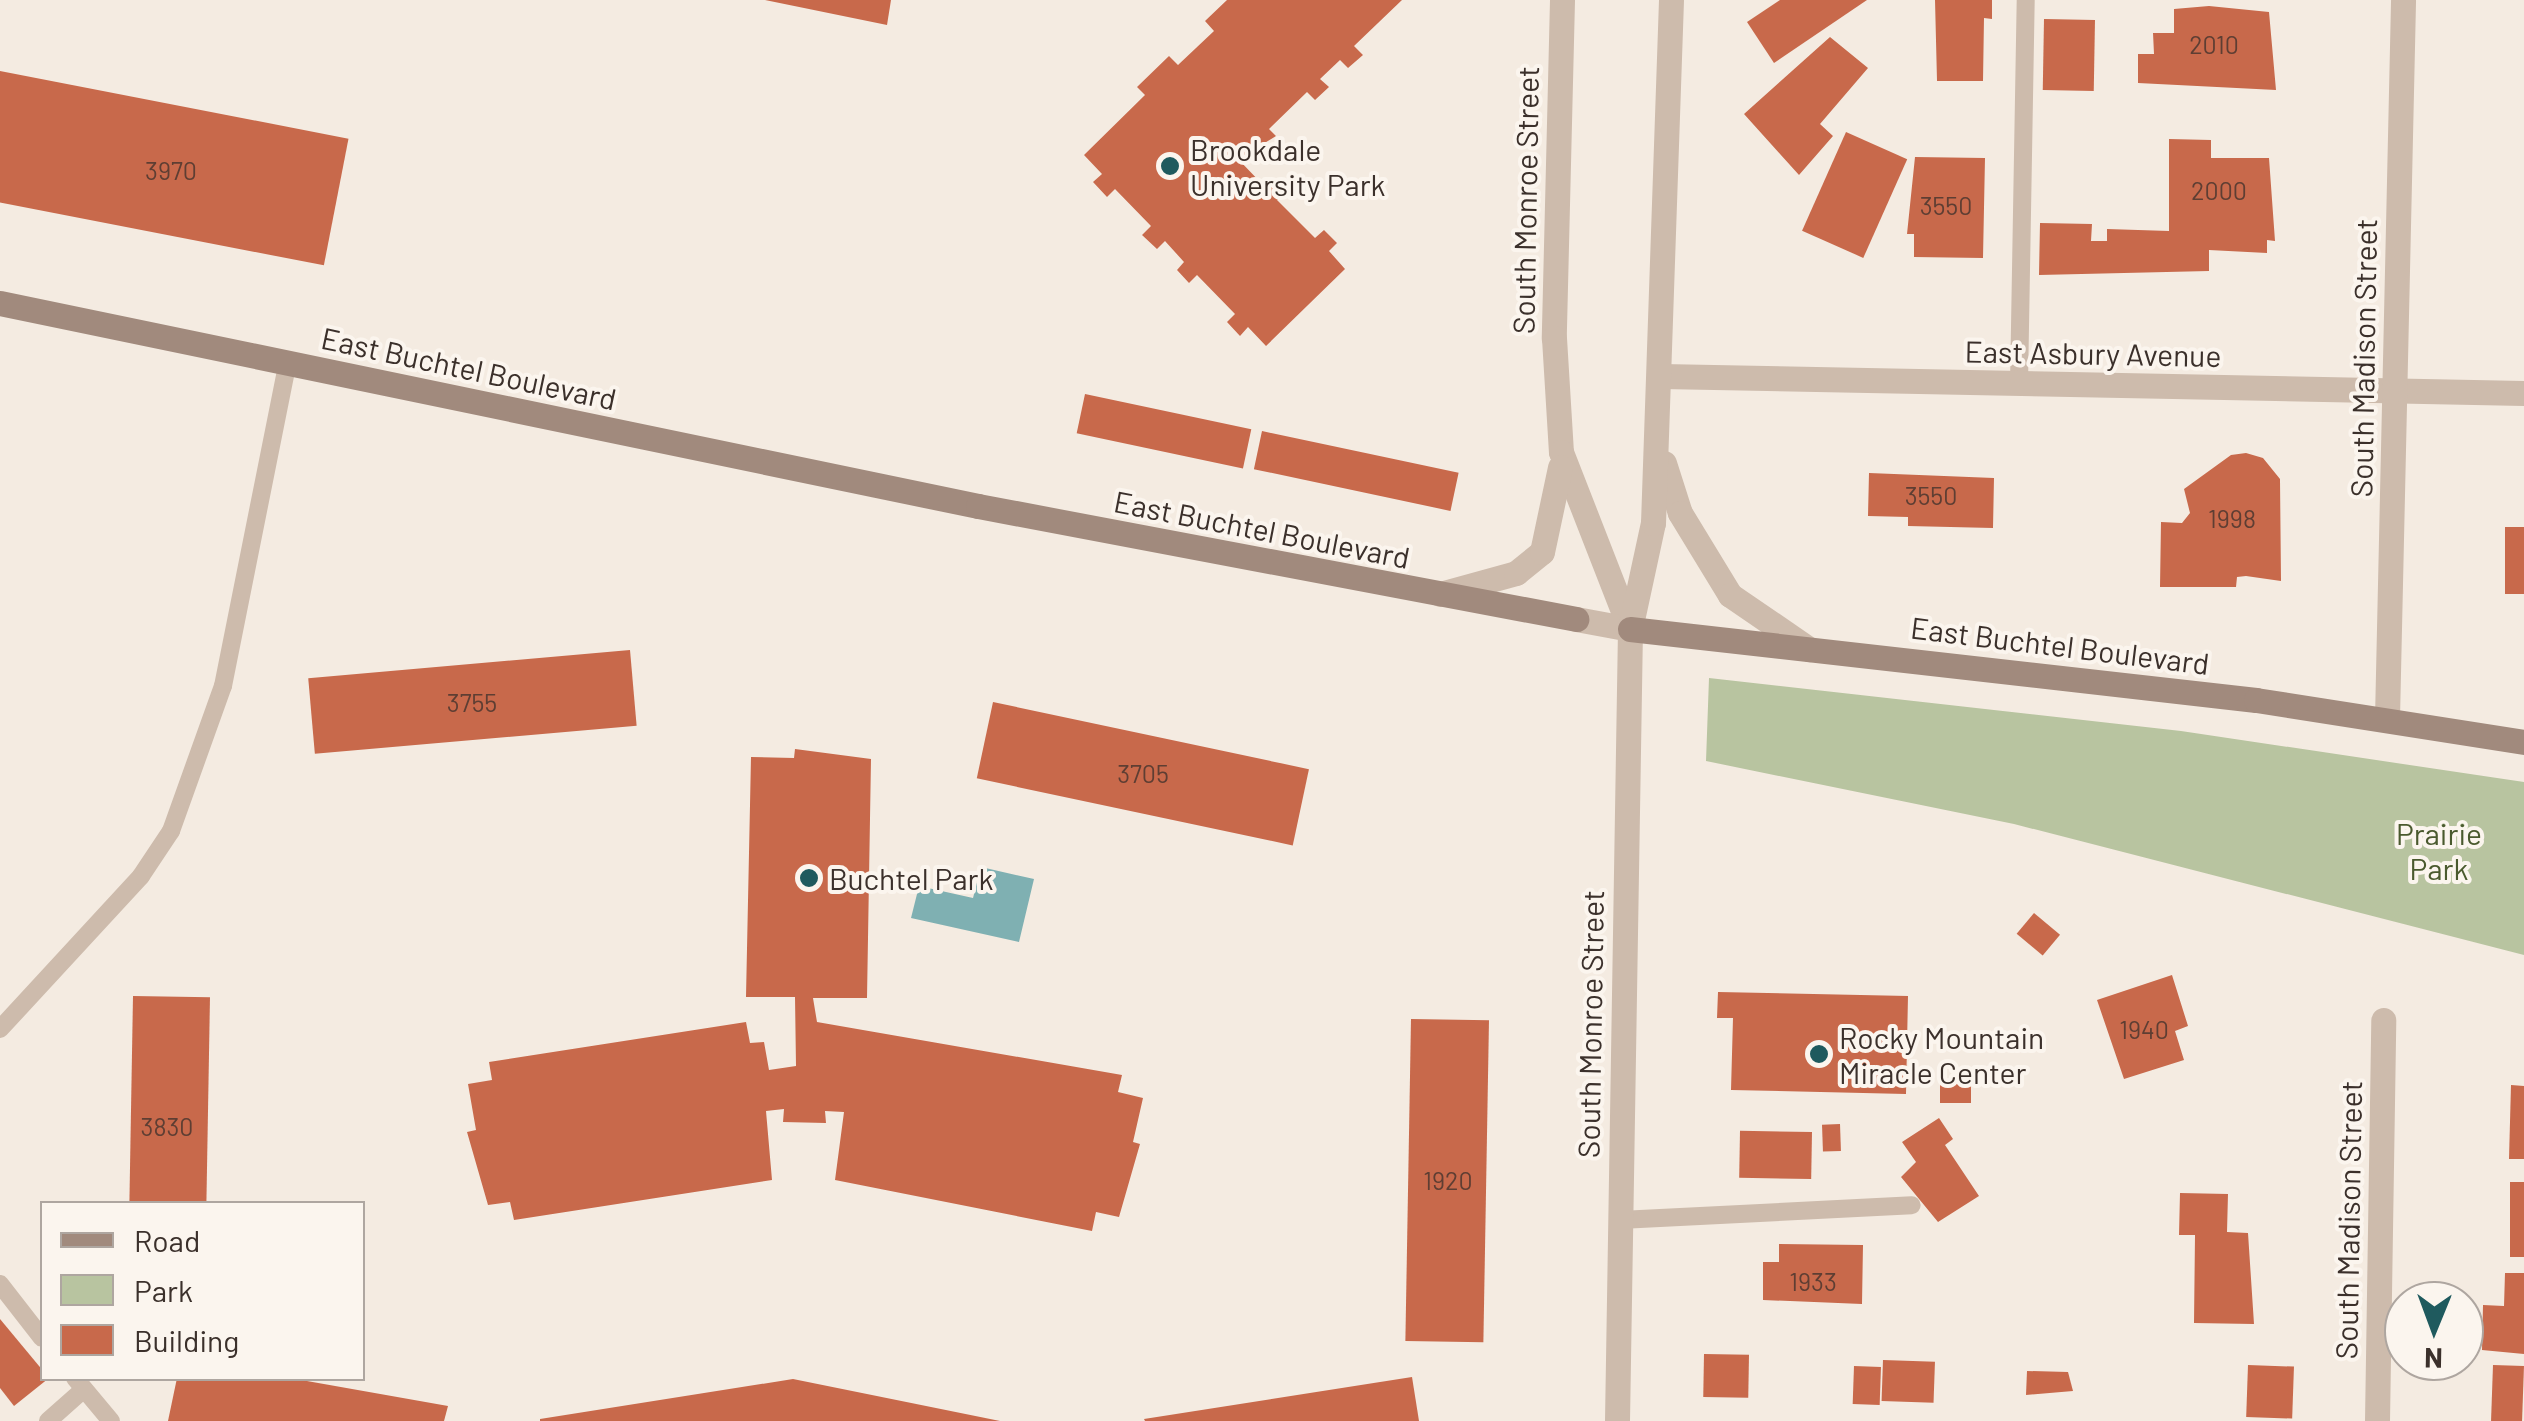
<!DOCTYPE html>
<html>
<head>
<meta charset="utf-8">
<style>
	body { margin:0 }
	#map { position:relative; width:2524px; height:1421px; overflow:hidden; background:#f4ebe1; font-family:Barlow,sans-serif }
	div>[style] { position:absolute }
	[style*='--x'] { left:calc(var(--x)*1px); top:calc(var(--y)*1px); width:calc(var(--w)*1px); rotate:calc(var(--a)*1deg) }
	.green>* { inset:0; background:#b8c4a0 }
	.water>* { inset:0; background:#7fb0b2 }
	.building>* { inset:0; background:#c8694b; transform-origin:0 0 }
	.service>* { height:18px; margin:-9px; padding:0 9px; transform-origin:9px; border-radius:9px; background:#cdbbac }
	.minor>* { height:25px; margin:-12.5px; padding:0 12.5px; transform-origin:12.5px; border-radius:12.5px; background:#cdbbac }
	.tertiary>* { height:25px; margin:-12.5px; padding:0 12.5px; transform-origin:12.5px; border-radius:12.5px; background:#cdbbac }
	.secondary>* { height:25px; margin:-12.5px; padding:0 12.5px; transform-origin:12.5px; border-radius:12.5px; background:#a18a7d }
	.dots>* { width:28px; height:28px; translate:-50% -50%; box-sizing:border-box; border:5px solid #fbf5ee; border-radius:50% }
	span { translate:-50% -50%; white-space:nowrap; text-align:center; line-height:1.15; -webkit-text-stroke:8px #fbf5ee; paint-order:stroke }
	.number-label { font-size:25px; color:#5e3e33 }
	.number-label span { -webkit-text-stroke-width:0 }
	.poi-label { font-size:30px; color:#3b302b }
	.left { translate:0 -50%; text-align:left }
	.street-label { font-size:30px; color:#3b302b }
	.park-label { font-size:30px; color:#4a5a2e }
	.legend { position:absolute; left:40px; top:1201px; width:325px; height:180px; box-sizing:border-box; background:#fbf5ee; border:2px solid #aea6a0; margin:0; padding:12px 18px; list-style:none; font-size:30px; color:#3b302b }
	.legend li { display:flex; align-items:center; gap:20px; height:50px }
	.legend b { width:50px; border:2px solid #aea6a0 }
	.north { position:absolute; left:2384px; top:1281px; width:100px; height:100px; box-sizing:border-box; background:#fbf5ee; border:2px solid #aea6a0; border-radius:50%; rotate:181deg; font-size:28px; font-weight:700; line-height:40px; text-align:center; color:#3b302b }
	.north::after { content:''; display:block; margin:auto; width:35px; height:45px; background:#1f5a5e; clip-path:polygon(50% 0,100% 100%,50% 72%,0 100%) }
</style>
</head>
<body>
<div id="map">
	<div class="green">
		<div style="clip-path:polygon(1709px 678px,2181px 731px,2524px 782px,2524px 955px,2014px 824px,1706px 761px)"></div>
	</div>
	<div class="water">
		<div style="clip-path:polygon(981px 867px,1034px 879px,1019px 942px,911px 918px,919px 886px,973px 898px)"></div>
	</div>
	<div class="building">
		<div style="clip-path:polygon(765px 0,891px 0,887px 25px)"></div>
		<div style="clip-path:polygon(1227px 0,1402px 0,1354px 46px,1363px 55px,1348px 68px,1340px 60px,1320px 79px,1329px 87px,1315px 100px,1307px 92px,1269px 129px,1276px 136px,1238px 159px,1264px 186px,1272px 178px,1286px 192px,1277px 200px,1315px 238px,1324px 230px,1337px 243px,1329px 251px,1345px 269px,1266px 346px,1248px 327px,1240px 336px,1227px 322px,1235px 314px,1197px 275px,1189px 283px,1177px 270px,1184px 262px,1165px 241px,1157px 249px,1142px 235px,1151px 226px,1115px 189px,1107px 197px,1093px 182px,1102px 174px,1084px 155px,1145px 95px,1137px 87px,1169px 56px,1178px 65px,1214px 31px,1205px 21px)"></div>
		<div style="clip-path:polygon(1780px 0,1867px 0,1774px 63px,1747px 22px)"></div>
		<div style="clip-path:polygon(1935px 0,1992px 0,1992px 19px,1984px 18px,1983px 81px,1937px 81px)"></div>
		<div style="clip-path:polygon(2209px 6px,2269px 12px,2276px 90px,2138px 83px,2138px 54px,2154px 54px,2153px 33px,2174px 33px,2174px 9px)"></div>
		<div style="left:2044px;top:19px;width:51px;height:71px;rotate:1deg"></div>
		<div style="clip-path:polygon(1830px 37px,1868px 68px,1820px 124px,1833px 136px,1799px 175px,1744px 114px)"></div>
		<div style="left:0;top:71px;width:355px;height:129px;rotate:11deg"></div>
		<div style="left:1846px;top:132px;width:67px;height:108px;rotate:24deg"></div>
		<div style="clip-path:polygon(2169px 139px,2211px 140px,2211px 158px,2269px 158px,2275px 241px,2267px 240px,2267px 253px,2209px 250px,2209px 271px,2039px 275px,2040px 223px,2092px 224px,2091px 241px,2107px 241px,2107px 229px,2169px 231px)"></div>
		<div style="clip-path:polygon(1915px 157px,1985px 158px,1983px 258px,1914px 257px,1914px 234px,1907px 234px)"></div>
		<div style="left:1085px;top:394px;width:170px;height:40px;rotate:12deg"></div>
		<div style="left:1262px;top:431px;width:201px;height:39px;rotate:12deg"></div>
		<div style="clip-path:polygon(2246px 453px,2263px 458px,2280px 479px,2281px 581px,2246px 576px,2237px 577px,2236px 587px,2160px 587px,2161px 522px,2182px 523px,2190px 513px,2184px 489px,2231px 455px)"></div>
		<div style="clip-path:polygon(1869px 473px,1994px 478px,1993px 528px,1908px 526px,1908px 517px,1868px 516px)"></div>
		<div style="left:2505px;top:527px;width:19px;height:67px"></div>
		<div style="left:630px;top:650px;width:76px;height:323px;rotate:85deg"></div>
		<div style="left:993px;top:702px;width:323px;height:78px;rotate:12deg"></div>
		<div style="clip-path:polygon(795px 749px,871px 759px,867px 998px,813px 998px,817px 1022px,1122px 1075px,1118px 1092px,1143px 1098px,1133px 1142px,1140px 1144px,1119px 1217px,1096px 1212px,1092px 1231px,835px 1180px,844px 1112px,825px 1111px,826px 1123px,783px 1122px,784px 1109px,766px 1111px,772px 1180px,514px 1220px,510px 1202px,488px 1205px,467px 1132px,476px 1130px,468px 1084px,492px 1080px,489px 1062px,746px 1022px,750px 1043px,764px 1042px,769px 1070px,796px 1066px,795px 997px,746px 997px,751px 757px,794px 758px)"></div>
		<div style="left:2034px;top:913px;width:34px;height:27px;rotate:40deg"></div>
		<div style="clip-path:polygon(2172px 975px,2188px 1026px,2175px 1031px,2184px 1060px,2124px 1079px,2097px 1000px)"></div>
		<div style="clip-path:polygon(1718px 992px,1908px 996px,1906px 1094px,1731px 1090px,1733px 1018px,1717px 1018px)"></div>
		<div style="left:133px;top:996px;width:77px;height:208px;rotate:1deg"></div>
		<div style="left:1411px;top:1019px;width:78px;height:322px;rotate:1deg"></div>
		<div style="left:1940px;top:1082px;width:31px;height:21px"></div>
		<div style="clip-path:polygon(2511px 1085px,2524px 1086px,2524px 1159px,2509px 1159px)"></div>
		<div style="clip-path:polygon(1939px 1118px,1953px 1139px,1945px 1145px,1979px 1196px,1938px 1222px,1901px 1177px,1916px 1162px,1902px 1142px)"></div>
		<div style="left:1840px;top:1124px;width:27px;height:18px;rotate:88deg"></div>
		<div style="left:1812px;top:1132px;width:47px;height:72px;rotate:91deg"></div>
		<div style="left:2510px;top:1182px;width:14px;height:75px"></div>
		<div style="clip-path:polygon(2180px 1193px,2228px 1194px,2227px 1232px,2248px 1233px,2254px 1324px,2194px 1323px,2195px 1235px,2179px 1235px)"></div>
		<div style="clip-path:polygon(1779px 1244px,1863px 1245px,1862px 1304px,1763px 1300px,1763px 1262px,1779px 1262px)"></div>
		<div style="clip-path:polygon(2505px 1273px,2524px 1273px,2524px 1354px,2482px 1350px,2483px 1305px,2504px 1306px)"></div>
		<div style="clip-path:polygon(0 1319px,49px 1378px,14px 1406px,0 1388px)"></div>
		<div style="left:1704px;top:1354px;width:45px;height:43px;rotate:1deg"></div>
		<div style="left:1883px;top:1360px;width:52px;height:41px;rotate:2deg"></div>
		<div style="left:2248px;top:1365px;width:46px;height:52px;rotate:2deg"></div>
		<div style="left:2493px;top:1365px;width:31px;height:56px;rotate:2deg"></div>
		<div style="left:1854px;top:1366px;width:27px;height:38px;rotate:2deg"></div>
		<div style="clip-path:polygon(2027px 1371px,2068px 1372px,2073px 1391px,2026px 1395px)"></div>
		<div style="clip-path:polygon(1412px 1377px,1419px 1421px,1145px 1421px,1144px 1419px)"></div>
		<div style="clip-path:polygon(177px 1378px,290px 1378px,448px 1406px,444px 1421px,168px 1421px)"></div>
		<div style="clip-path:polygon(793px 1379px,1000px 1421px,540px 1421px,540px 1419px)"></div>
	</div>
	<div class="service">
		<div style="--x:2019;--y:384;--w:384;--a:-89"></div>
		<div style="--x:0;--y:1029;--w:208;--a:-47.3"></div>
		<div style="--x:141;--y:876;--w:54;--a:-56.3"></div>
		<div style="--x:171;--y:831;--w:154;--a:-70.3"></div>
		<div style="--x:223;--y:686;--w:330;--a:-78.7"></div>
		<div style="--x:1620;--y:1220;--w:292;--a:-2.9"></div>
		<div style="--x:0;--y:1284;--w:68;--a:52.1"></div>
		<div style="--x:75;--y:1378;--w:56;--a:50.1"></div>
		<div style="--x:48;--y:1421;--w:48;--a:-41.6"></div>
	</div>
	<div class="minor">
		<div style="--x:1661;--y:376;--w:863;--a:1.13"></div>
		<div style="--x:2387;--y:718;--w:718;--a:-88.72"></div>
		<div style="--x:1617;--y:1421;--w:792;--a:-89.06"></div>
		<div style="--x:2377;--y:1421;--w:401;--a:-89.1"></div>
	</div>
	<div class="tertiary">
		<div style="--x:1562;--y:0;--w:338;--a:91.4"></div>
		<div style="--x:1554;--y:338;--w:114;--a:86.5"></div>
		<div style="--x:1561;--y:452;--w:190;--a:68.7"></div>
		<div style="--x:1664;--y:463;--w:52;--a:72.3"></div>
		<div style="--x:1680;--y:513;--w:96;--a:58.6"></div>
		<div style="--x:1730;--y:595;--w:96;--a:34.4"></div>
		<div style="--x:1440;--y:594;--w:79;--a:-15.4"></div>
		<div style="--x:1516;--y:573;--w:33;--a:-39"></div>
		<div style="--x:1542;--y:552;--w:87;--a:-78"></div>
		<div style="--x:1576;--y:619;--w:55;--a:10.5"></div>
		<div style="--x:1630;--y:629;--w:108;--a:-77.8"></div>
		<div style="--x:1653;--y:523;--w:523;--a:-88.03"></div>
	</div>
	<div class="secondary">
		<div style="--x:0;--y:303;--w:999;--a:11.73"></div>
		<div style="--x:978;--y:506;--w:609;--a:10.7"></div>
		<div style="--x:1630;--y:629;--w:630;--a:6.47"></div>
		<div style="--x:2256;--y:700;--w:271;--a:8.9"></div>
	</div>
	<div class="dots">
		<div style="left:1170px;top:166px;background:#1f5a5e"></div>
		<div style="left:809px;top:878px;background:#1f5a5e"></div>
		<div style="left:1819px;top:1054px;background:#1f5a5e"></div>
	</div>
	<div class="number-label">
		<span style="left:2214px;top:44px">2010</span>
		<span style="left:171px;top:170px">3970</span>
		<span style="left:2219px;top:190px">2000</span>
		<span style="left:1946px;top:205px">3550</span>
		<span style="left:1931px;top:495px">3550</span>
		<span style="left:2232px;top:518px">1998</span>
		<span style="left:472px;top:702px">3755</span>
		<span style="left:1143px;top:773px">3705</span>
		<span style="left:2144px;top:1029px">1940</span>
		<span style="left:167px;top:1126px">3830</span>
		<span style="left:1448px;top:1180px">1920</span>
		<span style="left:1813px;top:1281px">1933</span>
	</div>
	<div class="poi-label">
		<span class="left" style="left:1190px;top:166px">Brookdale<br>University Park</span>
		<span class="left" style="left:829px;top:878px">Buchtel Park</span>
		<span class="left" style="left:1839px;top:1054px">Rocky Mountain<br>Miracle Center</span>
	</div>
	<div class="street-label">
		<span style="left:1525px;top:200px;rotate:-89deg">South Monroe Street</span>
		<span style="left:2093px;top:353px;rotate:1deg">East Asbury Avenue</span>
		<span style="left:2363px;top:358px;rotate:-89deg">South Madison Street</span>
		<span style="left:469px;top:368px;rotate:12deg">East Buchtel Boulevard</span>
		<span style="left:1262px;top:529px;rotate:11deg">East Buchtel Boulevard</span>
		<span style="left:2060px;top:645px;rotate:7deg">East Buchtel Boulevard</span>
		<span style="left:1590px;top:1024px;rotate:-89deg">South Monroe Street</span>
		<span style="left:2348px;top:1220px;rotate:-89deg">South Madison Street</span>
	</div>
	<div class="park-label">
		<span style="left:2439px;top:850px">Prairie<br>Park</span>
	</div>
	<ul class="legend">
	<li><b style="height:12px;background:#a18a7d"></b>Road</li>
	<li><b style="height:28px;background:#b8c4a0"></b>Park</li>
	<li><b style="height:28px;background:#c8694b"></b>Building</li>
	</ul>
	<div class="north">N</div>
</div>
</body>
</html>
